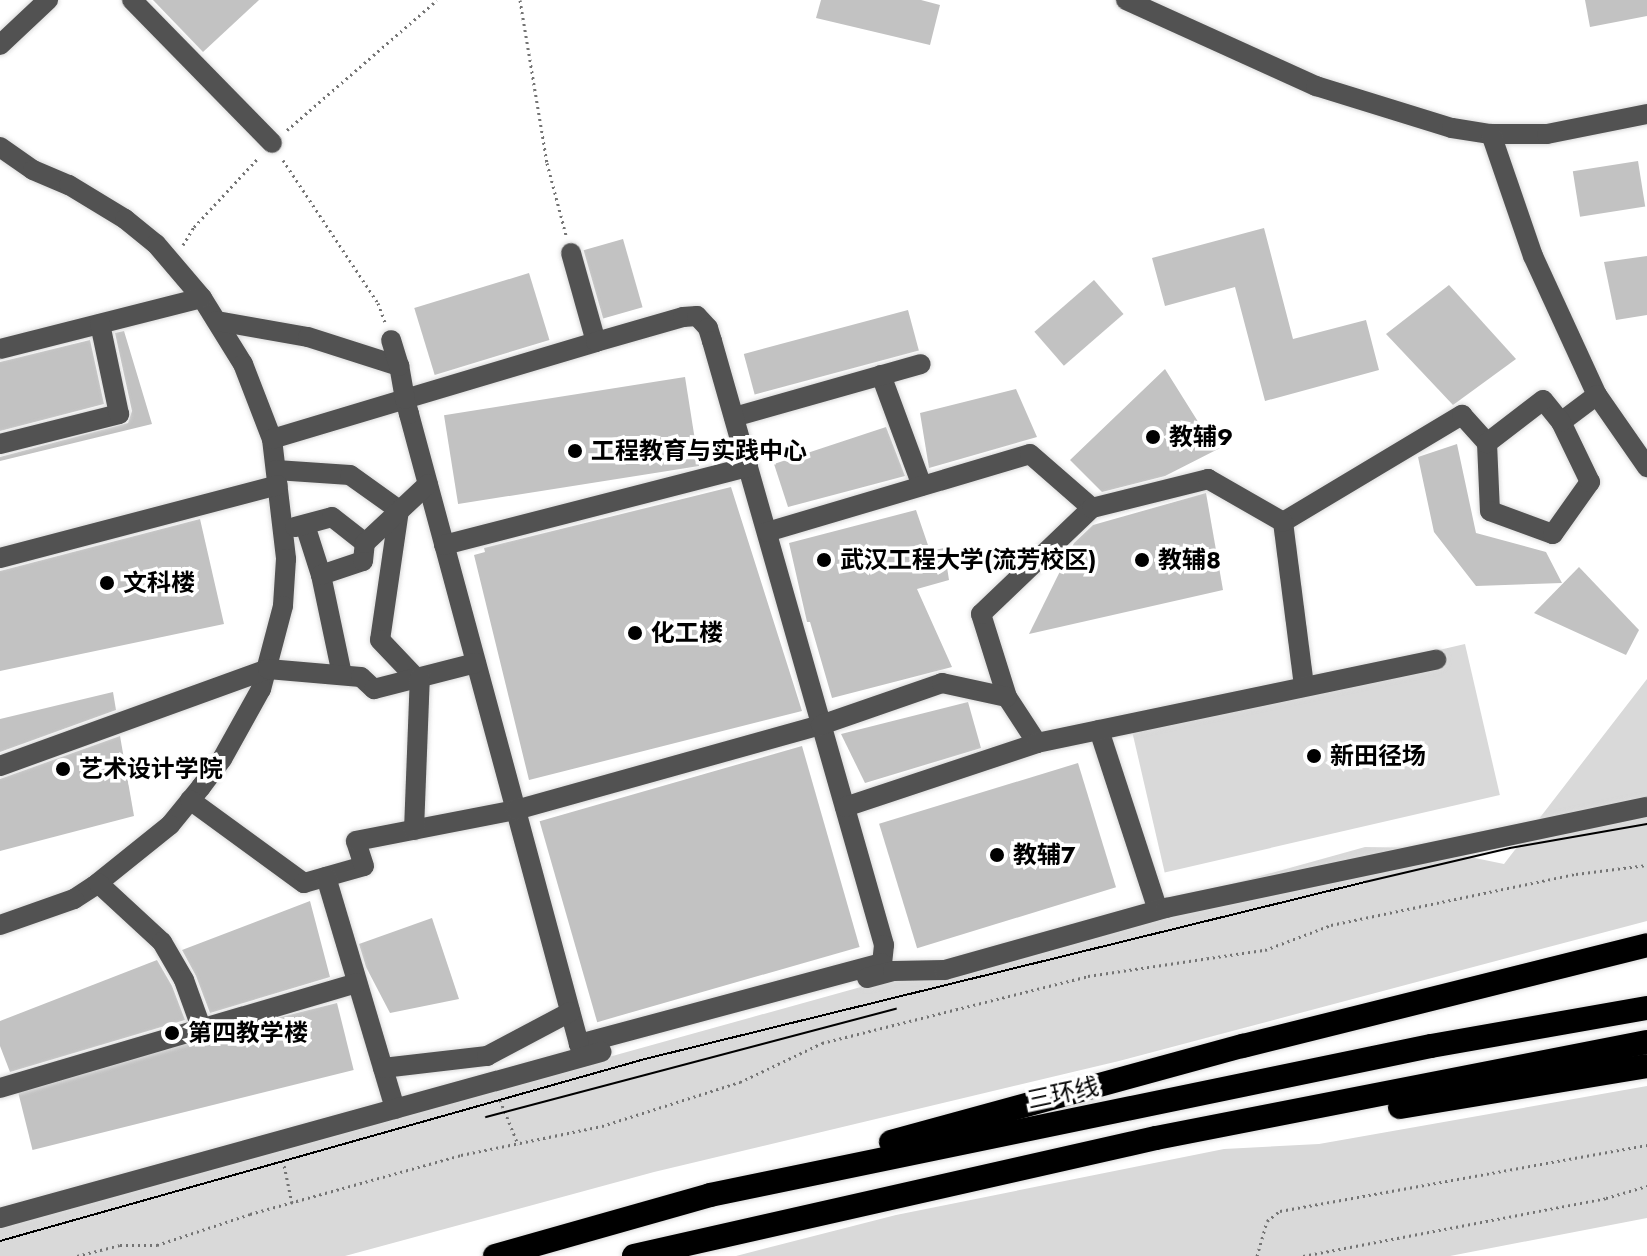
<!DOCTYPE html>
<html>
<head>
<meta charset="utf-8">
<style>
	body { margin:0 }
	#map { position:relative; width:1647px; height:1256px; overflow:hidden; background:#fff; font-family:Jost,"Noto Sans SC",sans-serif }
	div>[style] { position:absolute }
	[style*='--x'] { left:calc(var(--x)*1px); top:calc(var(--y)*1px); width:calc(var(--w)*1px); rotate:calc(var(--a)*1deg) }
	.green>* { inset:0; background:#d9d9d9; transform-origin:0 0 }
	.building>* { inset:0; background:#c2c2c2; transform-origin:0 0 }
	.path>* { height:3px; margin-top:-1.5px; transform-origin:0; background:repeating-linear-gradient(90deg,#747474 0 2px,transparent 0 6px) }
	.roads { filter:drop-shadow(0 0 2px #dbdbdb) drop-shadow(0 0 2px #dbdbdb) }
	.minor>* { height:20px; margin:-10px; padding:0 10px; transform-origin:10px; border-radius:10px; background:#525252 }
	.highway>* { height:24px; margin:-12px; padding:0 12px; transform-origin:12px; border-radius:12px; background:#000 }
	.tram>* { height:2px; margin:-1px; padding:0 1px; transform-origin:1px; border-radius:1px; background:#000 }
	.dots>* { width:22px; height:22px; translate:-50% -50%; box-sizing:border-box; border:4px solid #fff; border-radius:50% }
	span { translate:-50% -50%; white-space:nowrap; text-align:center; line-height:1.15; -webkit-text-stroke:7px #fff; paint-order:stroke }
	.poi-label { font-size:24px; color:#000; font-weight:700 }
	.left { translate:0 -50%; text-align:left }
	.street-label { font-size:24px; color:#000 }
</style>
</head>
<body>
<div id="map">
	<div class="green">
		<div style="left:1465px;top:644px;width:155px;height:344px;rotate:77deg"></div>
		<div style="clip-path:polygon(1647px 679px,1647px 921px,1119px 1061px,654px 1172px,345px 1256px,0 1256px,0 1226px,1365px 847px,1426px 848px,1504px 864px)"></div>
		<div style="clip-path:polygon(1647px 1086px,1647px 1218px,1450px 1256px,736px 1256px,896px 1215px,1224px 1149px,1319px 1144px)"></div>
	</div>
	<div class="building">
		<div style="clip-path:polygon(153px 0,259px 0,203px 52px)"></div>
		<div style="clip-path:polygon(821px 0,921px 0,940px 5px,930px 45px,816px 18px)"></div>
		<div style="clip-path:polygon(1585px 0,1647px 0,1647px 16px,1590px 27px)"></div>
		<div style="left:1638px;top:161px;width:46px;height:66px;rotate:81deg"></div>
		<div style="clip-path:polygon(1264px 228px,1293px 339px,1366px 320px,1379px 370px,1265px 401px,1235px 287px,1165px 306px,1152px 258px)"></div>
		<div style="left:623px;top:239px;width:71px;height:41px;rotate:74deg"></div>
		<div style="clip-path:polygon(1647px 256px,1647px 315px,1616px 320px,1604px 262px)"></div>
		<div style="left:529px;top:273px;width:70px;height:120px;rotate:73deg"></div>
		<div style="left:1094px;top:280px;width:45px;height:79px;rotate:49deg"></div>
		<div style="clip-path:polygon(1449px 285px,1516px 359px,1453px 405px,1386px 334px)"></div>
		<div style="left:908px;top:310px;width:42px;height:170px;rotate:75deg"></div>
		<div style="clip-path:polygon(124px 331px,152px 424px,0 461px,0 457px,128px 423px,132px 411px,115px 333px)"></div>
		<div style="clip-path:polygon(90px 340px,104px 404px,0 431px,0 362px)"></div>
		<div style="clip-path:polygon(1165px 369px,1202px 428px,1222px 447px,1165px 476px,1102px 492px,1070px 460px)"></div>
		<div style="left:685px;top:377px;width:90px;height:244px;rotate:81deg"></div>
		<div style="clip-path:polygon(1016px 389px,1037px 437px,929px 468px,920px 413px)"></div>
		<div style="clip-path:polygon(886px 427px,905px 476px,788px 507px,774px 464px)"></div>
		<div style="clip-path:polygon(1457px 444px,1476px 533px,1546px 552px,1562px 583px,1476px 586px,1434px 532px,1418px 457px)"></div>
		<div style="clip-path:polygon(731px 487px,802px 711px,529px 780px,474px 555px,485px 552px,484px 548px)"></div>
		<div style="clip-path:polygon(1206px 493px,1223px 590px,1029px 634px,1074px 543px,1093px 525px)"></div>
		<div style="clip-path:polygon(916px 510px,930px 551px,944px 548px,949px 580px,917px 589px,952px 667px,832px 698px,810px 622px,807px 622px,789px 543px)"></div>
		<div style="clip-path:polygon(200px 519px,224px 624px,0 671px,0 571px)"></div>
		<div style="clip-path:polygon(1579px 567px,1639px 630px,1626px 655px,1534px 613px)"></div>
		<div style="clip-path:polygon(113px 692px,116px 710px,0 752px,0 719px)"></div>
		<div style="clip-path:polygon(968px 702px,981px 748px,865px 783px,841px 734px)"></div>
		<div style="clip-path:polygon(120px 736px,134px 816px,0 851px,0 779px)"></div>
		<div style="left:802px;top:746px;width:209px;height:273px;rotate:74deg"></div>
		<div style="left:1078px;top:763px;width:130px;height:208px;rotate:73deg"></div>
		<div style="clip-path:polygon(310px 901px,330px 977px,210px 1013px,196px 976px,182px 950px)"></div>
		<div style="clip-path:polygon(432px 918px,459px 999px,390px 1013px,366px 967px,359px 944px)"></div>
		<div style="clip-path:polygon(157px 960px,172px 986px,185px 1020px,10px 1072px,0 1046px,0 1021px)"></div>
		<div style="left:337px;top:1003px;width:69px;height:331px;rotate:76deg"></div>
	</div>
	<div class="path">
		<div style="--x:520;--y:0;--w:165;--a:80.6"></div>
		<div style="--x:547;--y:163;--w:74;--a:75.2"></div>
		<div style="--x:287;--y:130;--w:198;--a:-40.9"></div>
		<div style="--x:283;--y:160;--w:172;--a:56.4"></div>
		<div style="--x:378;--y:303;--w:20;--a:70"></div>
		<div style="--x:183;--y:245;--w:21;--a:-59"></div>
		<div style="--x:194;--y:227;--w:96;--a:-47.1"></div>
		<div style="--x:500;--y:1100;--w:48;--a:67.8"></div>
		<div style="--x:283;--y:1160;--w:44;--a:78.2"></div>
		<div style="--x:77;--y:1256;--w:44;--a:-14.3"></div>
		<div style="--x:120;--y:1245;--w:37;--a:0"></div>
		<div style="--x:157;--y:1245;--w:98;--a:-18.4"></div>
		<div style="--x:250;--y:1214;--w:219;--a:-15.6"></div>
		<div style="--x:461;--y:1155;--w:144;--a:-11.6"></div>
		<div style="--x:602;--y:1126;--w:145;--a:-17.7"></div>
		<div style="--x:740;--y:1082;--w:91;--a:-25.4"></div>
		<div style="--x:822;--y:1043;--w:274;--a:-14.1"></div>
		<div style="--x:1088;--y:976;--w:179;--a:-8.4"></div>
		<div style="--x:1265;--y:950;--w:71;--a:-20.7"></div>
		<div style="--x:1331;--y:925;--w:250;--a:-11.8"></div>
		<div style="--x:1576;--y:874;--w:72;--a:-7.2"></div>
		<div style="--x:1257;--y:1256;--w:36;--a:-74"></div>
		<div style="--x:1267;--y:1221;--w:16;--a:-38"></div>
		<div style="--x:1280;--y:1211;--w:373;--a:-10.2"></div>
		<div style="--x:1303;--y:1256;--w:309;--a:-10.8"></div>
		<div style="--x:1606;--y:1198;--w:43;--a:-16.3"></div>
	</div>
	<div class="roads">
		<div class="minor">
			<div style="--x:132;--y:0;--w:200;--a:45.6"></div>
			<div style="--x:1126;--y:0;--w:209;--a:24.4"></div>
			<div style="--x:1316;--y:86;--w:142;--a:17.2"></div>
			<div style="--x:1452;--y:128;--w:39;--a:9"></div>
			<div style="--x:1491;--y:134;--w:56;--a:0"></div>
			<div style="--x:1547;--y:134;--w:102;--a:-11.3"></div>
			<div style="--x:0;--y:45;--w:66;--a:-43.2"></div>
			<div style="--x:1491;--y:134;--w:129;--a:71"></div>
			<div style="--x:1533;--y:256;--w:153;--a:65.3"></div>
			<div style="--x:1597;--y:395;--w:88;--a:55.2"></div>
			<div style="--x:0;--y:147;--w:40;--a:34.9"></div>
			<div style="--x:33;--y:170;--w:39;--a:23"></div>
			<div style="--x:69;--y:185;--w:66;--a:31.3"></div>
			<div style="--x:125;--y:219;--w:40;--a:39"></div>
			<div style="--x:156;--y:244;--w:71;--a:49.6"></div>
			<div style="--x:202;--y:298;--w:78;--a:58.2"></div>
			<div style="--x:243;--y:364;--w:80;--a:68.9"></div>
			<div style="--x:272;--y:439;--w:121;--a:83.3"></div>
			<div style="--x:286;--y:559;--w:47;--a:93.7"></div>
			<div style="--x:283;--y:606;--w:86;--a:104.8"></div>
			<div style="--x:261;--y:689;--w:80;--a:119.1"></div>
			<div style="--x:222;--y:759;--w:35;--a:127"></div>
			<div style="--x:201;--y:787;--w:49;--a:129.2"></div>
			<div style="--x:170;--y:825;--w:97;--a:141.2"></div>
			<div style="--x:94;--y:886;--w:24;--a:147"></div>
			<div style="--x:74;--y:899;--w:78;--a:160.6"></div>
			<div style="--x:571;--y:253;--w:92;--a:74.3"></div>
			<div style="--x:217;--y:321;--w:92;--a:10"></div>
			<div style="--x:308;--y:337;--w:96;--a:17.7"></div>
			<div style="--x:0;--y:349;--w:208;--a:-14.2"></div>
			<div style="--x:881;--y:375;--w:118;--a:69.7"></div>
			<div style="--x:734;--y:417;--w:194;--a:-15.8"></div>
			<div style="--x:1561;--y:422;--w:45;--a:-36.9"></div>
			<div style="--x:272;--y:439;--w:139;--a:-16.7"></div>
			<div style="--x:405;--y:399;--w:199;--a:-16.6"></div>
			<div style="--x:596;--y:342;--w:91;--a:-16"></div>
			<div style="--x:683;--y:317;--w:14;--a:-4"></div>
			<div style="--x:697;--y:316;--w:16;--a:47"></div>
			<div style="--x:708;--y:328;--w:14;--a:73"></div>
			<div style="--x:712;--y:341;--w:628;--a:74.1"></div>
			<div style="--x:884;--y:945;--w:18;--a:96"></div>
			<div style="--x:882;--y:963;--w:314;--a:165"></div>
			<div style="--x:579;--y:1044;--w:653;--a:-105.1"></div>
			<div style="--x:409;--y:414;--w:16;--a:-105"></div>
			<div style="--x:405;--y:399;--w:34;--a:-100"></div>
			<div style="--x:399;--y:366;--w:27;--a:-107"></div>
			<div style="--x:0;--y:444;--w:123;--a:-14.1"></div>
			<div style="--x:119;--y:414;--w:92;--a:-101.9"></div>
			<div style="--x:276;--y:470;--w:74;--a:3.9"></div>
			<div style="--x:350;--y:475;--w:60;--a:35.5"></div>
			<div style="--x:399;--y:510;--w:131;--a:98.3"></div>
			<div style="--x:380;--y:640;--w:52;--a:46.5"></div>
			<div style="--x:1283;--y:522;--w:209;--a:-30.9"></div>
			<div style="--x:1462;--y:415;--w:38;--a:48"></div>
			<div style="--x:1487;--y:443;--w:68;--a:87.5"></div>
			<div style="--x:1490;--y:511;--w:67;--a:20.1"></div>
			<div style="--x:1553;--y:534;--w:64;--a:-54.6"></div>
			<div style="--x:1590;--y:482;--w:67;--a:-115.8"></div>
			<div style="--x:1561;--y:422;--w:28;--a:-129"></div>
			<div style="--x:1543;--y:400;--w:71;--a:142.5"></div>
			<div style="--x:1283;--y:522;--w:158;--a:82.7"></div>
			<div style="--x:305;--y:525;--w:52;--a:72.3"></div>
			<div style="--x:321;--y:575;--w:102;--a:78.1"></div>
			<div style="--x:295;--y:527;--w:38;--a:-15"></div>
			<div style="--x:332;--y:517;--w:42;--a:38.2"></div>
			<div style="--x:767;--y:532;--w:274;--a:-16.5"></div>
			<div style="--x:1030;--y:454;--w:82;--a:41.1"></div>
			<div style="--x:444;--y:545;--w:314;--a:-14.4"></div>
			<div style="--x:0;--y:558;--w:287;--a:-14.7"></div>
			<div style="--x:321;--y:575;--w:44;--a:-18.4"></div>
			<div style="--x:363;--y:561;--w:18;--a:-84"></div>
			<div style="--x:365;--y:543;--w:86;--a:-43.1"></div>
			<div style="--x:1099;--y:730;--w:189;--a:71.9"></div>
			<div style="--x:1037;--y:743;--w:55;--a:-123.1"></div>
			<div style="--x:1007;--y:697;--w:87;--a:-107.4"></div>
			<div style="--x:981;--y:614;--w:153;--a:-43.7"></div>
			<div style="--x:1092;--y:508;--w:120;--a:-14"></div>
			<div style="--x:1208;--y:479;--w:86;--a:29.8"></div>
			<div style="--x:0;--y:766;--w:285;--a:-19.9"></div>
			<div style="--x:268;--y:669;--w:93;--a:4.9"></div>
			<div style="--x:361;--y:677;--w:18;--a:43"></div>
			<div style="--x:374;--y:689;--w:105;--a:-14.3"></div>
			<div style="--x:190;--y:800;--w:141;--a:36.1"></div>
			<div style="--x:304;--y:883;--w:62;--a:-15.8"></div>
			<div style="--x:364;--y:866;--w:26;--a:-108"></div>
			<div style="--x:356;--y:841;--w:163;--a:-11"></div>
			<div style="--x:516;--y:810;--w:317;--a:-15.6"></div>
			<div style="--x:821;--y:725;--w:128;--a:-19.1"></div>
			<div style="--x:942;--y:683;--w:66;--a:12.2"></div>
			<div style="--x:845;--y:807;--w:202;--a:-18.4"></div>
			<div style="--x:1037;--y:743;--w:408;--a:-11.8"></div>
			<div style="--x:414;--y:830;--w:153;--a:-87.8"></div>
			<div style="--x:326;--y:877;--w:242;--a:73.4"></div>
			<div style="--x:98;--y:883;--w:87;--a:42.7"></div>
			<div style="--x:162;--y:942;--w:44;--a:59.9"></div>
			<div style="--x:184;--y:980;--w:53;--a:70.2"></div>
			<div style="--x:867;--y:978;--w:27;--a:-15"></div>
			<div style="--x:893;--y:971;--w:52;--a:-1.1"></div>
			<div style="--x:945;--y:970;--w:230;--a:-15.7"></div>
			<div style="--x:1166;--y:908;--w:491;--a:-11.9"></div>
			<div style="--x:383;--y:1068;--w:105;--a:-6.6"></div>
			<div style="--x:487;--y:1056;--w:94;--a:-27.9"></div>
			<div style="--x:0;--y:1088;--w:372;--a:-16.4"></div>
			<div style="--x:0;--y:1218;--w:624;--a:-15.44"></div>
		</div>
		<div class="highway">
			<div style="--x:1400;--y:1107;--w:250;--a:-9.4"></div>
			<div style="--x:891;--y:1142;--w:365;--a:-15.3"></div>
			<div style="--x:1243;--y:1046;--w:416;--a:-14"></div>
			<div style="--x:495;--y:1256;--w:223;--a:-15.8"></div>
			<div style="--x:710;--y:1195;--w:736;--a:-11.68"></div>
			<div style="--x:1431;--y:1046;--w:219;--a:-10"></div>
			<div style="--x:634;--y:1256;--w:535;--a:-12.74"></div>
			<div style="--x:1156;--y:1138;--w:500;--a:-11.06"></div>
		</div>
	</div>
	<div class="tram">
		<div style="--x:486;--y:1117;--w:424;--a:-14.8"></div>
		<div style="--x:0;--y:1241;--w:670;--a:-15.76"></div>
		<div style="--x:645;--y:1059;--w:741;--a:-13.81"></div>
		<div style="--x:1365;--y:882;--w:149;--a:-13.2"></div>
		<div style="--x:1510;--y:848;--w:139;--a:-9.9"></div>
	</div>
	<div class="dots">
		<div style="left:1153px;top:437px;background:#000"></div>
		<div style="left:575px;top:451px;background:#000"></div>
		<div style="left:824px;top:560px;background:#000"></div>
		<div style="left:1142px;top:560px;background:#000"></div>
		<div style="left:107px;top:583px;background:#000"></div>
		<div style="left:635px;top:633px;background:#000"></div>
		<div style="left:1314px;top:756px;background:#000"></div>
		<div style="left:63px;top:769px;background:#000"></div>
		<div style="left:997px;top:855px;background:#000"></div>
		<div style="left:172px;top:1033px;background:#000"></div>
	</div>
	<div class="poi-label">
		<span class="left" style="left:1169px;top:437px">教辅9</span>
		<span class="left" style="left:591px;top:451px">工程教育与实践中心</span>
		<span class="left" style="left:840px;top:560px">武汉工程大学(流芳校区)</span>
		<span class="left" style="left:1158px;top:560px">教辅8</span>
		<span class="left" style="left:123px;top:583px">文科楼</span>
		<span class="left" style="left:651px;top:633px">化工楼</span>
		<span class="left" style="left:1330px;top:756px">新田径场</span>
		<span class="left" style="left:79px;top:769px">艺术设计学院</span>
		<span class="left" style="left:1013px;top:855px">教辅7</span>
		<span class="left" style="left:188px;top:1033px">第四教学楼</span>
	</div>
	<div class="street-label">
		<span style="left:1063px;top:1093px;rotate:-12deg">三环线</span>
	</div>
</div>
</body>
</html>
